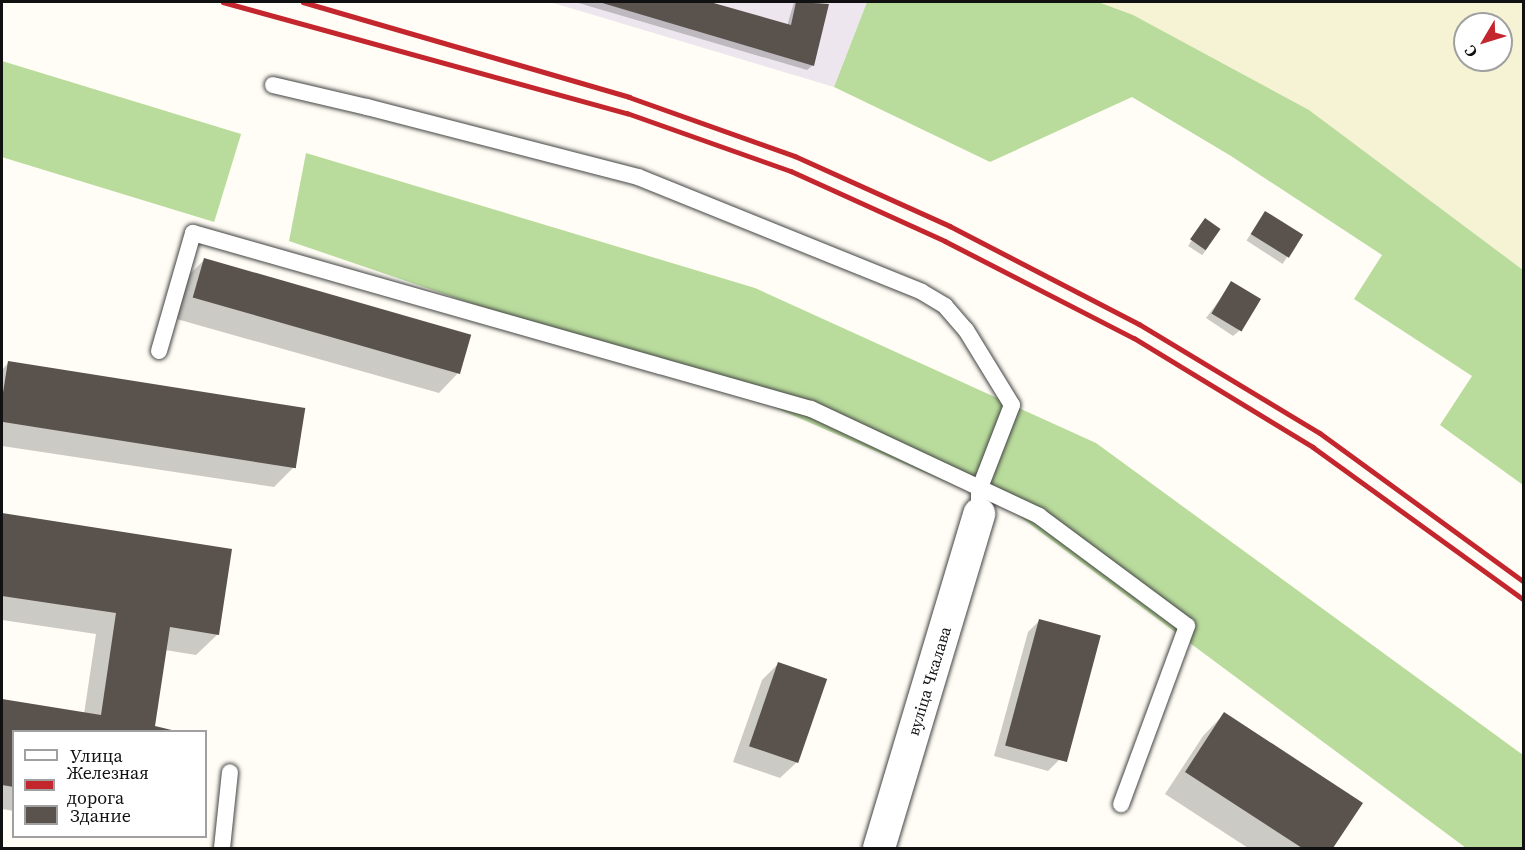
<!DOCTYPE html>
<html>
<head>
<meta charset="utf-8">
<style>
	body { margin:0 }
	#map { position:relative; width:1525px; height:850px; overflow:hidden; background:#fffdf5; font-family:"Source Serif 4",serif }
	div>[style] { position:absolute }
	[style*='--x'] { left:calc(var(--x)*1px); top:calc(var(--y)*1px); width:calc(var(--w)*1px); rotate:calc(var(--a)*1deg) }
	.industrial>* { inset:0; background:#eee6ef }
	.farmland>* { inset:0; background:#f6f3d4 }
	.forest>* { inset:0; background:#b9dc9c; transform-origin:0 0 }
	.shadow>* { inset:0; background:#0003; transform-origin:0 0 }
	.building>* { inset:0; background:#5a524d; transform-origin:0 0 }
	.roads { filter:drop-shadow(0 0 2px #444) drop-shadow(0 0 2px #444) }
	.lane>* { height:16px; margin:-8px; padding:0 8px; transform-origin:8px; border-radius:8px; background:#fff }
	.street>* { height:32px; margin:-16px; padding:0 16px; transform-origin:16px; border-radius:16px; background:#fff }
	.rail>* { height:4.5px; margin:-2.25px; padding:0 2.25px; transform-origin:2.25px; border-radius:2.25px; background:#c4262e }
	span { translate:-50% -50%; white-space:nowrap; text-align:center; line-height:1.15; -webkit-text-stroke:6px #fff; paint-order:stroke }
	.street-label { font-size:16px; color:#111 }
	.frame { position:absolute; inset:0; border:3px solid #111; pointer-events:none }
	.legend { position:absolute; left:12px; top:730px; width:195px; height:108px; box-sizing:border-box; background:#fff; border:2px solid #a0a0a0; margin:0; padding:8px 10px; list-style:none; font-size:18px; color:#111 }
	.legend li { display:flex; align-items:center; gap:12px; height:30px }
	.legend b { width:30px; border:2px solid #a0a0a0 }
	.north { position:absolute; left:1453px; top:12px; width:60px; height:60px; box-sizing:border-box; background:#fff; border:2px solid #a0a0a0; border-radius:50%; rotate:232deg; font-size:16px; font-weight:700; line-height:24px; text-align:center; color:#111 }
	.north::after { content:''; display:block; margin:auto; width:21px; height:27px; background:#c4262e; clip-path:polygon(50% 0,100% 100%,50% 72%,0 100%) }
</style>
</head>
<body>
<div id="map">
	<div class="industrial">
		<div style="clip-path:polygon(550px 2px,867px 2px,834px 87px)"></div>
	</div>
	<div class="farmland">
		<div style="clip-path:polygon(evenodd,1098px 2px,1523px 2px,1523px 270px,1309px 110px,1098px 2px,1465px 24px,1501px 24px,1501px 60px,1465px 60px,1465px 24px)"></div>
	</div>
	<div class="forest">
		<div style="clip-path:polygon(867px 2px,1098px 2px,1133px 15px,1309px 110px,1523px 270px,1523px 485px,1440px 425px,1472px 376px,1354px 299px,1382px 255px,1231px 156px,1132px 97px,990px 162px,834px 87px)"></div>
		<div style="left:2px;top:61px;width:250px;height:92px;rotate:17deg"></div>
		<div style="clip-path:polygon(306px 153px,755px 288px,1096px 443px,1523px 755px,1523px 848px,1466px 848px,1011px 510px,769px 405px,289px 241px)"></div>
	</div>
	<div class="shadow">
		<div style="clip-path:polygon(575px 2px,704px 2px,787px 26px,794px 2px,815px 2px,827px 5px,813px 65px,807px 70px)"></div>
		<div style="left:1265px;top:212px;width:43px;height:34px;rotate:33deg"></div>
		<div style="left:1205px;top:220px;width:17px;height:31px;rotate:33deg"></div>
		<div style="clip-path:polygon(204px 260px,460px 371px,439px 393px,173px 318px,183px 281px)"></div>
		<div style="clip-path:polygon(1232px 283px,1239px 331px,1233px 336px,1206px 318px)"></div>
		<div style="clip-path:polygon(9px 362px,295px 466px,274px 487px,2px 446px,2px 370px)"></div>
		<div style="clip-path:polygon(2px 515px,231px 550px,218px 634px,196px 655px,165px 650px,153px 728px,178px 732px,14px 732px,14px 811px,2px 809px,2px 701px,84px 714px,96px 634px,2px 620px)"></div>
		<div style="clip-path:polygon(1039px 621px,1060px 759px,1048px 771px,994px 756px,1028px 632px)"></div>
		<div style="clip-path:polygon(778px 664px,797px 762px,780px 778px,733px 762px,762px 680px)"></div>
		<div style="clip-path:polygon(1224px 714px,1361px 804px,1332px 848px,1248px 848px,1165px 794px,1203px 736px)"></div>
	</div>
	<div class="building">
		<div style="clip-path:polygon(599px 2px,710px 2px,791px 25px,796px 2px,829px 4px,814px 66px)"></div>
		<div style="left:1265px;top:211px;width:45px;height:27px;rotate:32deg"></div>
		<div style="left:1205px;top:218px;width:19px;height:26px;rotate:35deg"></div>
		<div style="left:204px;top:258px;width:278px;height:41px;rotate:16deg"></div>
		<div style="left:1231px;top:281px;width:35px;height:38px;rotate:31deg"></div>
		<div style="left:8px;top:361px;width:301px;height:61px;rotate:9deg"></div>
		<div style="clip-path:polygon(2px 513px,232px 549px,219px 635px,170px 627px,155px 726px,180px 732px,14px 732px,14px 787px,2px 785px,2px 699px,101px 715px,116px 613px,2px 596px)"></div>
		<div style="left:1039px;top:619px;width:64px;height:131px;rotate:15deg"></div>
		<div style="left:778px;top:662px;width:52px;height:89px;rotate:19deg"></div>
		<div style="clip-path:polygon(1224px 712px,1363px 803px,1333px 848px,1302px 848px,1185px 772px)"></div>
	</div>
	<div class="roads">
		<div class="lane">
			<div style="--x:273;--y:85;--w:97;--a:13.2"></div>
			<div style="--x:367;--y:107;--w:280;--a:14.5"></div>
			<div style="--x:638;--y:177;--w:306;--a:22"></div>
			<div style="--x:922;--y:292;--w:27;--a:31"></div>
			<div style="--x:945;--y:306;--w:32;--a:49"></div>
			<div style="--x:966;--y:330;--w:88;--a:58.5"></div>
			<div style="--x:1012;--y:405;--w:91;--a:111.2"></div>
			<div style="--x:979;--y:490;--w:11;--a:90"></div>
			<div style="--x:159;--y:351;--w:123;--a:-73.9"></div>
			<div style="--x:193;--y:233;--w:643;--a:15.9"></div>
			<div style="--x:811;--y:409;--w:252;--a:25.1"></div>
			<div style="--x:1039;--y:516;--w:184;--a:36.6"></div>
			<div style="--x:1187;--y:626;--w:190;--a:110.3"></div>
			<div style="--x:222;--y:848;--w:76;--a:-84"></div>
		</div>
		<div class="street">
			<div style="--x:879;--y:848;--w:349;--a:-73.3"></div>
		</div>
	</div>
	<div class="rail">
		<div style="--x:223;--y:2;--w:419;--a:15.4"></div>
		<div style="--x:627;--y:113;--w:174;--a:19.5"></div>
		<div style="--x:791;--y:171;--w:169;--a:24.4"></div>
		<div style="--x:945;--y:241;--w:212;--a:27.2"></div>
		<div style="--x:1134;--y:338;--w:210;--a:31.3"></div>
		<div style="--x:1313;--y:447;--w:261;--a:35.9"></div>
		<div style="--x:303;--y:2;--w:340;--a:16.2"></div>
		<div style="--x:629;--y:97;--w:176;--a:19.6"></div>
		<div style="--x:795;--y:156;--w:170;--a:24.3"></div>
		<div style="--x:950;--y:226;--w:213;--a:27.4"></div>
		<div style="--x:1139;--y:324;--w:211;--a:31.1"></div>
		<div style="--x:1320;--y:433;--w:253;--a:36.1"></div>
	</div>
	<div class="street-label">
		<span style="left:929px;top:681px;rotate:-73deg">вуліца Чкалава</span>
	</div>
	<div class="frame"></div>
	<ul class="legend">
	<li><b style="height:8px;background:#fff"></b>Улица</li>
	<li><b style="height:8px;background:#c4262e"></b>Железная дорога</li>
	<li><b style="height:16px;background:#5a524d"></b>Здание</li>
	</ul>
	<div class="north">С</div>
</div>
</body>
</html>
